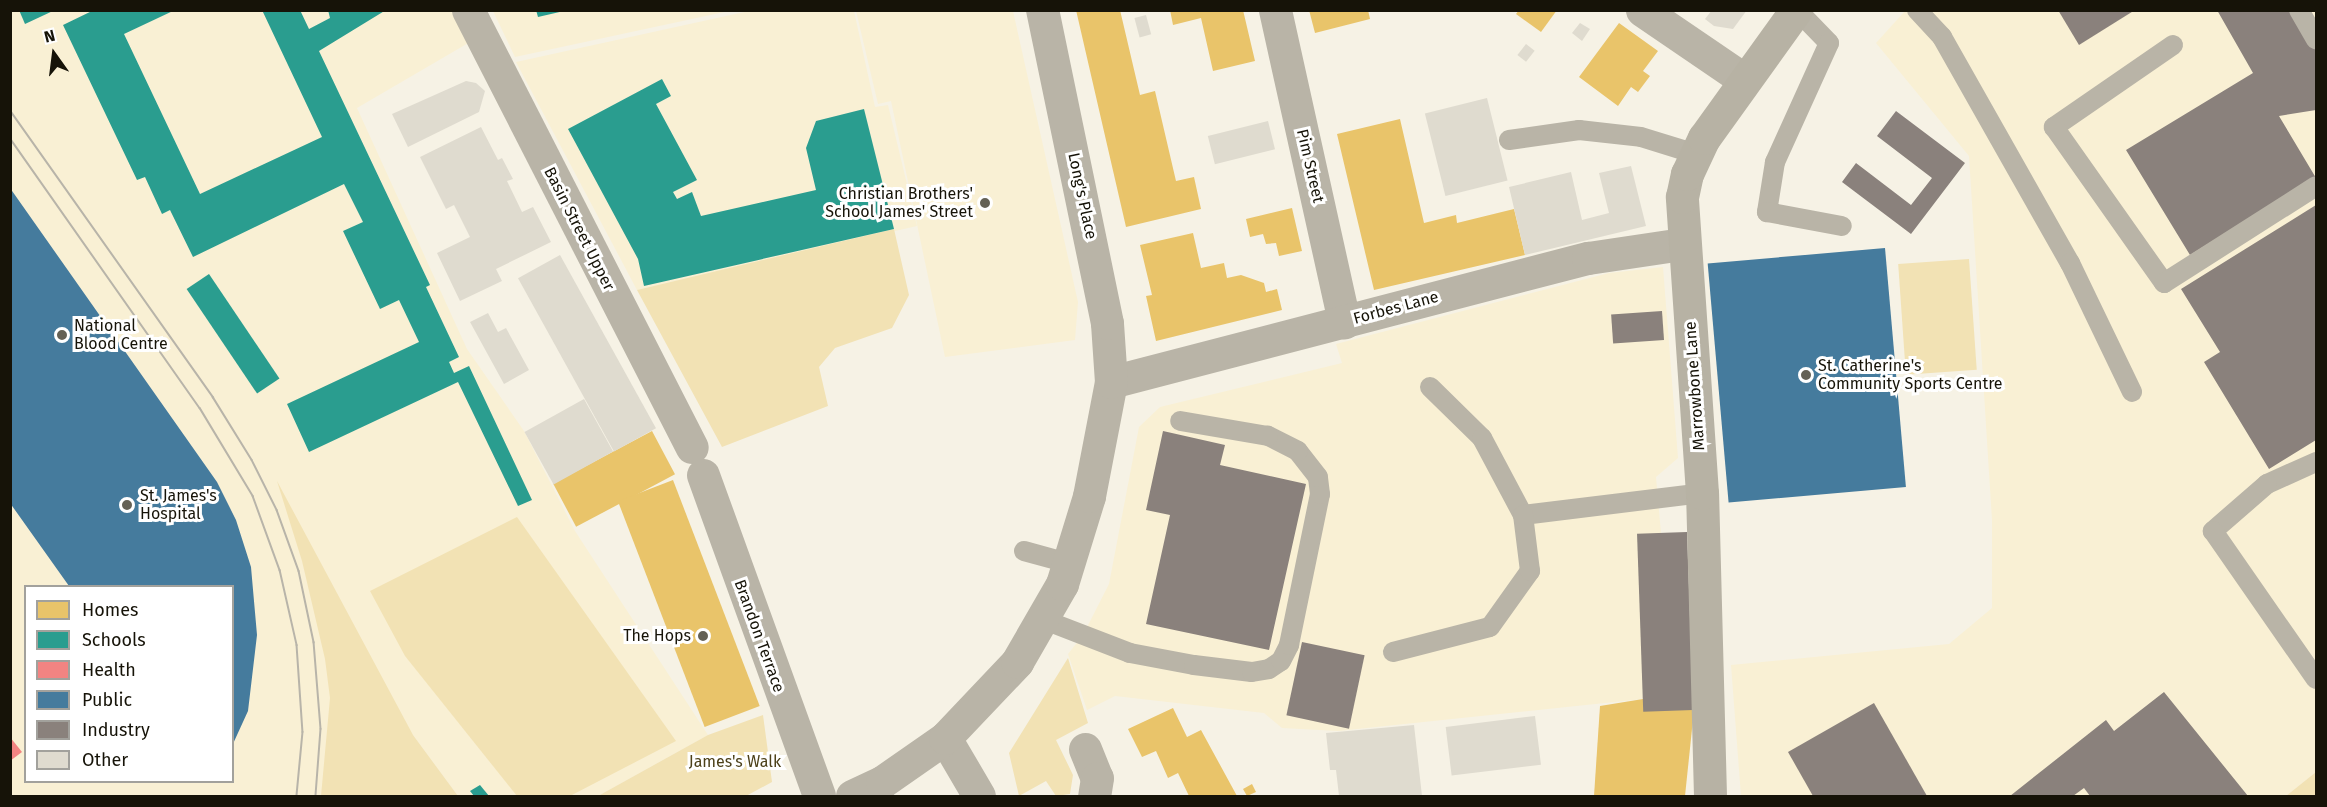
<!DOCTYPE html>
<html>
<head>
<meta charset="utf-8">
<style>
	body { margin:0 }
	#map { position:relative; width:2327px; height:807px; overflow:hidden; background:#f6f2e5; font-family:"Fira Sans",sans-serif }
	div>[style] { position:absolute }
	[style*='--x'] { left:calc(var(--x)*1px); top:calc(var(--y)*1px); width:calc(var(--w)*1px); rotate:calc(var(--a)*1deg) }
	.built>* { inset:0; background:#f9f0d4 }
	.green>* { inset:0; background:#f2e2b4; transform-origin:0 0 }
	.homes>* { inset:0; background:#e9c46a; transform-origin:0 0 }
	.schools>* { inset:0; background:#2a9d8f; transform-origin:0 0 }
	.health>* { inset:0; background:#f28482 }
	.public>* { inset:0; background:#457b9d; transform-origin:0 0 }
	.industry>* { inset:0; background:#8a817c; transform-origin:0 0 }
	.building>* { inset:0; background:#dfdbcf; transform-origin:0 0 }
	.lane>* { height:20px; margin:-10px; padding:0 10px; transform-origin:10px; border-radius:10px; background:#b9b4a7 }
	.street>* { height:33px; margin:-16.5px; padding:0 16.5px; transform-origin:16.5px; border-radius:16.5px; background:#b9b4a7 }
	.secondary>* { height:33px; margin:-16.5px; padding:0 16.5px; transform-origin:16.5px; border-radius:16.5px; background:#b7b2a4 }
	.tram>* { height:1.5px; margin:-0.75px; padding:0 0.75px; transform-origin:0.75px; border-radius:0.75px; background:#b8b4a9 }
	.dots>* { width:16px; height:16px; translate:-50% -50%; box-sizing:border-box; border:3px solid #fff; border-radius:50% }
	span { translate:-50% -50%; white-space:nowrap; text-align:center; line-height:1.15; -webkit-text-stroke:6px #fff; paint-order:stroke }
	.street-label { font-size:16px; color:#161308 }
	.poi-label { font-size:16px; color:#161308 }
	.right { translate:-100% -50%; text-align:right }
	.left { translate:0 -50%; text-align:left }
	.park-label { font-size:16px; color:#4c4019 }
	.frame { position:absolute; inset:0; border:12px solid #161308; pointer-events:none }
	.legend { position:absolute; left:24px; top:585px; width:210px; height:198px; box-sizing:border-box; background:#fff; border:2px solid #a2a19c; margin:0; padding:8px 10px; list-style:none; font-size:18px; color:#161308 }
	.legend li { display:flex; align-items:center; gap:12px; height:30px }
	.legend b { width:30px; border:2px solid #a2a19c }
	.north { position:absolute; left:24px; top:24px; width:60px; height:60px; -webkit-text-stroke:4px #fff; paint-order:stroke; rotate:346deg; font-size:16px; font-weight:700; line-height:24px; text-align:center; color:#161308 }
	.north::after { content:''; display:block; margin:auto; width:21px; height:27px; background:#161308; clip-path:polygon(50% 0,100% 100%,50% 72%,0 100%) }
</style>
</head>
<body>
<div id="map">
	<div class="built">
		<div style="clip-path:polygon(evenodd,10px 11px,452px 11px,470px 42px,357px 108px,467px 349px,524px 431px,575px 531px,708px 735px,598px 796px,458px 796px,413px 735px,332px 796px,11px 796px,10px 11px,26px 586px,232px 586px,232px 782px,26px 782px,26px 586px)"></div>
		<div style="clip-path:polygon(493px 11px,729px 11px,515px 57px)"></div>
		<div style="clip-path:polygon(749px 11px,854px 11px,875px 107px,888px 105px,917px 226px,637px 290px,516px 62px)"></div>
		<div style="clip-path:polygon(856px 11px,1013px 11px,1078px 302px,1075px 340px,945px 357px,891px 101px,878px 104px)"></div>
		<div style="clip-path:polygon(1905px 11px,2316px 11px,2316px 772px,2286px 796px,1741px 796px,1731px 665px,1949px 644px,1992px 608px,1992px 520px,1969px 156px,1876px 43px)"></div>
		<div style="clip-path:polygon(1663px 267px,1678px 458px,1656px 477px,1661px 533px,1685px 533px,1643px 699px,1338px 731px,1282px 728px,1264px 713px,1115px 696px,1087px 710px,1068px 654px,1083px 635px,1109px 584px,1139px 427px,1160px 407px,1342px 363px,1336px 344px,1609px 273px)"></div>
	</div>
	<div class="green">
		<div style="clip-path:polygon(894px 229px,909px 295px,892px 328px,835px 348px,819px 367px,828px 406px,722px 447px,637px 290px)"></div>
		<div style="left:1969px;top:259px;width:111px;height:71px;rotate:86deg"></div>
		<div style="clip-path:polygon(277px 481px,413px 735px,458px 796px,321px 796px,330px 698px,325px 659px,302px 561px)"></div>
		<div style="clip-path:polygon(517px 517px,676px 741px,570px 796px,517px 796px,405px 656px,370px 591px)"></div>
		<div style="clip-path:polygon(1068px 658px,1088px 723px,1056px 740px,1073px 775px,1070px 794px,1056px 796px,1046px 781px,1019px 796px,1009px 753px)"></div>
		<div style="clip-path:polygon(763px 715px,772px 782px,746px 796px,598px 796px,708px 735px)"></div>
		<div style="clip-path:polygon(2316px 772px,2316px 796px,2286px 796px)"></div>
	</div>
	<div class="homes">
		<div style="clip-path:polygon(1076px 10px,1120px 10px,1140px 95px,1155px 91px,1176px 181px,1194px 177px,1201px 209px,1126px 227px)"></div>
		<div style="clip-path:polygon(1170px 10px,1243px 10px,1255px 61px,1213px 71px,1201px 18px,1173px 25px)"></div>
		<div style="clip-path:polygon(1309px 10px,1368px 10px,1370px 19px,1315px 33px)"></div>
		<div style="clip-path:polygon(1519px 10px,1557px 10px,1541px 32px,1516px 14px)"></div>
		<div style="clip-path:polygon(1619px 23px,1658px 51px,1643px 71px,1650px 76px,1638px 92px,1631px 87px,1618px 106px,1579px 77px)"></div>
		<div style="clip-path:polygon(1400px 119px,1424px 223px,1456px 215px,1457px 223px,1514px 209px,1525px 255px,1374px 290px,1337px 134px)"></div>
		<div style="clip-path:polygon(1292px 208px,1302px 251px,1279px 256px,1276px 243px,1266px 244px,1263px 234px,1250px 237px,1246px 219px)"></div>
		<div style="clip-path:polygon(1193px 233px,1201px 268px,1224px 263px,1227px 278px,1241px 275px,1264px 283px,1266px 292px,1277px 289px,1282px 310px,1156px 341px,1146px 296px,1152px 295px,1140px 245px)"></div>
		<div style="left:652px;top:431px;width:49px;height:112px;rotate:62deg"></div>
		<div style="left:673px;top:480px;width:242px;height:59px;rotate:69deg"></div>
		<div style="clip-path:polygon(1643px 699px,1694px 710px,1685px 796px,1594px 796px,1600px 706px)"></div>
		<div style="clip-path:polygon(1173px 708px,1187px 737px,1201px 730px,1237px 796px,1189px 796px,1178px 773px,1168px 778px,1156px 751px,1142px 757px,1128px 729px)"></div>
		<div style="clip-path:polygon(1252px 784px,1256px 792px,1247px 796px,1243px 789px)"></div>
	</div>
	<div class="schools">
		<div style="clip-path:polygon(19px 10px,55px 10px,25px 24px)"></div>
		<div style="clip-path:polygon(94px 10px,175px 10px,124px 34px,200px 194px,322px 137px,262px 10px,300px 10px,309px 29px,330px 18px,328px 10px,386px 10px,319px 51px,430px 285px,426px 287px,459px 357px,449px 362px,454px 373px,469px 366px,532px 500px,518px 506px,458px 382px,309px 452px,287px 404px,419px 342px,399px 300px,380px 309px,343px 231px,363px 222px,344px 184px,193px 257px,170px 210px,162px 214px,145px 177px,137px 180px,63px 25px)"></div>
		<div style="clip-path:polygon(536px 10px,563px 10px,564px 11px,538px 17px)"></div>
		<div style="clip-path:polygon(662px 79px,671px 96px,656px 104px,697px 180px,673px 192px,677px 199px,692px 192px,701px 216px,816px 190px,806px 148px,816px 121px,864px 109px,894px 229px,644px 286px,638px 259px,568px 129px)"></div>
		<div style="left:209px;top:274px;width:126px;height:27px;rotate:56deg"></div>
		<div style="clip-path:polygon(480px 785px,489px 796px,474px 796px,470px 791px)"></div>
	</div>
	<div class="health">
		<div style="clip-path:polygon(10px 737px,22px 752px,10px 761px)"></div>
	</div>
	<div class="public">
		<div style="clip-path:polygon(10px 188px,217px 482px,236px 520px,251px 567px,257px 635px,248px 711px,232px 746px,232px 586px,69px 586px,10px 503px)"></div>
		<div style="left:1885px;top:248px;width:240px;height:178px;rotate:85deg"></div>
	</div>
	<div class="industry">
		<div style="clip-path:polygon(2058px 10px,2135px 10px,2079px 45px)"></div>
		<div style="clip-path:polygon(2217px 10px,2294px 10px,2316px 46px,2316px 110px,2279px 116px,2316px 178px,2190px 255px,2126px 150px,2253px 73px)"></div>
		<div style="clip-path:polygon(1896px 111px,1965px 163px,1911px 234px,1842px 182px,1856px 163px,1911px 205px,1932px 178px,1877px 136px)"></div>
		<div style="clip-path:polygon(2316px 205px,2316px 440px,2269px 469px,2204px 362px,2220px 352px,2181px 289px)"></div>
		<div style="left:1662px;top:311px;width:29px;height:51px;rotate:86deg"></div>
		<div style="clip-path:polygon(1163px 431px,1225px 445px,1220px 465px,1306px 484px,1269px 650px,1146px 624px,1170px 515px,1146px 510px)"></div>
		<div style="left:1687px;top:532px;width:178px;height:50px;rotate:88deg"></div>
		<div style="left:1302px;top:642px;width:64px;height:75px;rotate:12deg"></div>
		<div style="clip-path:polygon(2164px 692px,2248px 796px,2090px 796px,2084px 788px,2073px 796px,2010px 796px,2106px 720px,2114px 731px)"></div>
		<div style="clip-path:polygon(1874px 703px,1927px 796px,1813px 796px,1788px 752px)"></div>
	</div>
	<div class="building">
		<div style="clip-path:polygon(1712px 10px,1747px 10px,1733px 29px,1714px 26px,1705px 19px)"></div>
		<div style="left:1146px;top:15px;width:20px;height:12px;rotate:75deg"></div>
		<div style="clip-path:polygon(1580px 23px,1590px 29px,1582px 41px,1572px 33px)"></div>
		<div style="left:1526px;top:44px;width:11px;height:14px;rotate:38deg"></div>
		<div style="clip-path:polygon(466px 81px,476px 83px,485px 91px,479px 112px,408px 147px,392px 114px)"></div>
		<div style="left:1487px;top:98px;width:85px;height:64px;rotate:76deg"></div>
		<div style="left:1268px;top:121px;width:29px;height:62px;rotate:76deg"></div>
		<div style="clip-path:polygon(481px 127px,498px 160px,502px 158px,513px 179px,507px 181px,522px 212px,533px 207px,551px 242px,496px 269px,502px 281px,460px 301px,437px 253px,470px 237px,454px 205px,446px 209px,420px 157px)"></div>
		<div style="clip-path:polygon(1631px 166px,1646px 226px,1525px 255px,1509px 187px,1571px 172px,1582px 220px,1609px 213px,1599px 173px)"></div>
		<div style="left:560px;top:255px;width:198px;height:48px;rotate:61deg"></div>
		<div style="clip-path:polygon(488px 313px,498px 332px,506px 328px,529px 370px,504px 384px,470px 322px)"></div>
		<div style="left:584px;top:399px;width:60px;height:68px;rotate:61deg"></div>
		<div style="left:1535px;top:716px;width:49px;height:90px;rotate:83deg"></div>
		<div style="clip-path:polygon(1414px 725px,1422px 796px,1339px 796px,1336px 770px,1330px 770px,1326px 733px)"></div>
	</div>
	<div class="lane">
		<div style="--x:1797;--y:10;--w:46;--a:45.9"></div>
		<div style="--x:1829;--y:43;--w:131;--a:114.4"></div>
		<div style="--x:1775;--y:162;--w:51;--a:99.1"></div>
		<div style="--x:1767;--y:212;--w:76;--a:10.6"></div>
		<div style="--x:1917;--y:10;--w:37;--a:47"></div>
		<div style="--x:1942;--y:37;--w:260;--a:60.5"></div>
		<div style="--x:2070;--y:263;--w:143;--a:64.3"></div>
		<div style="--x:2299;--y:10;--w:34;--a:60"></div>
		<div style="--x:2173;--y:45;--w:145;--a:145.4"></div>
		<div style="--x:2054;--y:127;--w:191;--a:54.8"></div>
		<div style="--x:2164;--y:283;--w:180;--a:-32.5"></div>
		<div style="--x:1509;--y:140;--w:71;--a:-8.1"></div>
		<div style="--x:1579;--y:130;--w:62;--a:6.4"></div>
		<div style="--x:1641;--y:137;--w:58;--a:17.2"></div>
		<div style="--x:1430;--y:387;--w:73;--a:44.4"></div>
		<div style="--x:1482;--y:438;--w:87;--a:62"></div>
		<div style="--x:1523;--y:515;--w:180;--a:-7"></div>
		<div style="--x:2316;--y:462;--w:54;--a:155.8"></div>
		<div style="--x:2267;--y:484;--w:72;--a:139"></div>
		<div style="--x:2213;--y:531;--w:180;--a:55.2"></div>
		<div style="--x:1024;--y:551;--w:46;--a:15.3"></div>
		<div style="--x:1042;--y:619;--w:94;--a:21.1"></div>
		<div style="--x:1130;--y:653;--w:65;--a:10.6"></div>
		<div style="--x:1194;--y:665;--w:58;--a:6.9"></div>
		<div style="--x:1252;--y:672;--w:17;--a:-10"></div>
		<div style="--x:1269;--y:669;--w:14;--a:-34"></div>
		<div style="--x:1281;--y:661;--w:18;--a:-63"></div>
		<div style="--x:1289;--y:645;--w:154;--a:-78.4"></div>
		<div style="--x:1320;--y:494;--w:17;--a:-97"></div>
		<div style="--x:1318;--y:477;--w:33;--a:-128"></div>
		<div style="--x:1298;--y:451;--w:34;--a:-153"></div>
		<div style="--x:1268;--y:436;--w:89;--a:-170.3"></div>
		<div style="--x:1393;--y:652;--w:100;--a:-14.5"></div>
		<div style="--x:1490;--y:627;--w:69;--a:-54.5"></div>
		<div style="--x:1530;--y:571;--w:56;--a:-97.1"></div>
	</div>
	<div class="street">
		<div style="--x:468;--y:10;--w:491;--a:62.9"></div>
		<div style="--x:1275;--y:10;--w:320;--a:77.5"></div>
		<div style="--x:1642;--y:10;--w:122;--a:34.3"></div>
		<div style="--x:1111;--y:382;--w:493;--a:-14.6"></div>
		<div style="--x:1588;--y:258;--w:95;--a:-8.5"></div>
		<div style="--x:703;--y:475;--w:341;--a:70.1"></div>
		<div style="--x:945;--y:738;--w:67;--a:59.6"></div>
		<div style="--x:1085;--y:749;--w:31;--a:68"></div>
		<div style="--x:1097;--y:778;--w:18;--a:99"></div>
		<div style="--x:852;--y:796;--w:33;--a:-25"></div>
		<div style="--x:882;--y:782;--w:77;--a:-34.9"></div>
		<div style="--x:945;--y:738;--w:105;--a:-46.5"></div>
		<div style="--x:1017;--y:662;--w:90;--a:-60"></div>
		<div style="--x:1062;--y:584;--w:92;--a:-72.9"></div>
		<div style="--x:1089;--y:496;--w:116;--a:-79.1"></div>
		<div style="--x:1111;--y:382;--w:59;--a:-93.9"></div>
		<div style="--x:1107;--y:323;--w:320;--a:-101.7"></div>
	</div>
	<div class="secondary">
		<div style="--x:1710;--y:796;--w:303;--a:-91.5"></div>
		<div style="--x:1702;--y:493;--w:297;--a:-93.9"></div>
		<div style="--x:1682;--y:197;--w:24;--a:-78"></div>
		<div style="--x:1687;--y:174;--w:40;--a:-65"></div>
		<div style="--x:1704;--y:138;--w:158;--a:-54.3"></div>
	</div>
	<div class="tram">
		<div style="--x:10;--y:110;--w:352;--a:54.7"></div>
		<div style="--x:213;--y:397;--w:74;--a:58.2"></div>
		<div style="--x:252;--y:460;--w:56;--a:63.4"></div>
		<div style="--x:277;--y:510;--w:65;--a:70.2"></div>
		<div style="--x:299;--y:571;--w:73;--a:78.1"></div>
		<div style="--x:314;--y:642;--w:87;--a:85.4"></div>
		<div style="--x:321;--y:729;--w:67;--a:94.3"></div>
		<div style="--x:10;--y:138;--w:330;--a:54.9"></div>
		<div style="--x:200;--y:408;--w:103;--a:58.9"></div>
		<div style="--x:253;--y:496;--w:79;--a:70"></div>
		<div style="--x:280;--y:570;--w:77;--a:77.2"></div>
		<div style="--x:297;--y:645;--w:87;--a:86.1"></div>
		<div style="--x:303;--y:732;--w:64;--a:95.4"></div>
	</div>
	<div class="dots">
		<div style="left:985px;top:203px;background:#646155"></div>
		<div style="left:62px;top:335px;background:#646155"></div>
		<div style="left:1806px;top:375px;background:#646155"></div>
		<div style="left:127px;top:505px;background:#646155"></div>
		<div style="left:703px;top:636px;background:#646155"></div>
	</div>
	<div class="street-label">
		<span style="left:1310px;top:166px;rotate:77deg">Pim Street</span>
		<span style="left:1082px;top:196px;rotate:78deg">Long's Place</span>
		<span style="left:579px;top:229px;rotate:63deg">Basin Street Upper</span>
		<span style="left:1396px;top:308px;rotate:-15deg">Forbes Lane</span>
		<span style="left:1695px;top:386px;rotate:-94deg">Marrowbone Lane</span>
		<span style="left:759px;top:636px;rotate:70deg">Brandon Terrace</span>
	</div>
	<div class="poi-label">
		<span class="right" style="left:973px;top:203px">Christian Brothers'<br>School James' Street</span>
		<span class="left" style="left:74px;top:335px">National<br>Blood Centre</span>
		<span class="left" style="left:1818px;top:375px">St. Catherine's<br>Community Sports Centre</span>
		<span class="left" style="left:140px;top:505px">St. James's<br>Hospital</span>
		<span class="right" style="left:691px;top:636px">The Hops</span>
	</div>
	<div class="park-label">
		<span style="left:735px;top:762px">James's Walk</span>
	</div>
	<div class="frame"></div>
	<ul class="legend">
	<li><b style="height:16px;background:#e9c46a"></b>Homes</li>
	<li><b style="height:16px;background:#2a9d8f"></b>Schools</li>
	<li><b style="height:16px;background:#f28482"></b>Health</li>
	<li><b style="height:16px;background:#457b9d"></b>Public</li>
	<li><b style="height:16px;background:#8a817c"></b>Industry</li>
	<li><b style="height:16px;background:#dfdbcf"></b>Other</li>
	</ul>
	<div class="north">N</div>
</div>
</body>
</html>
